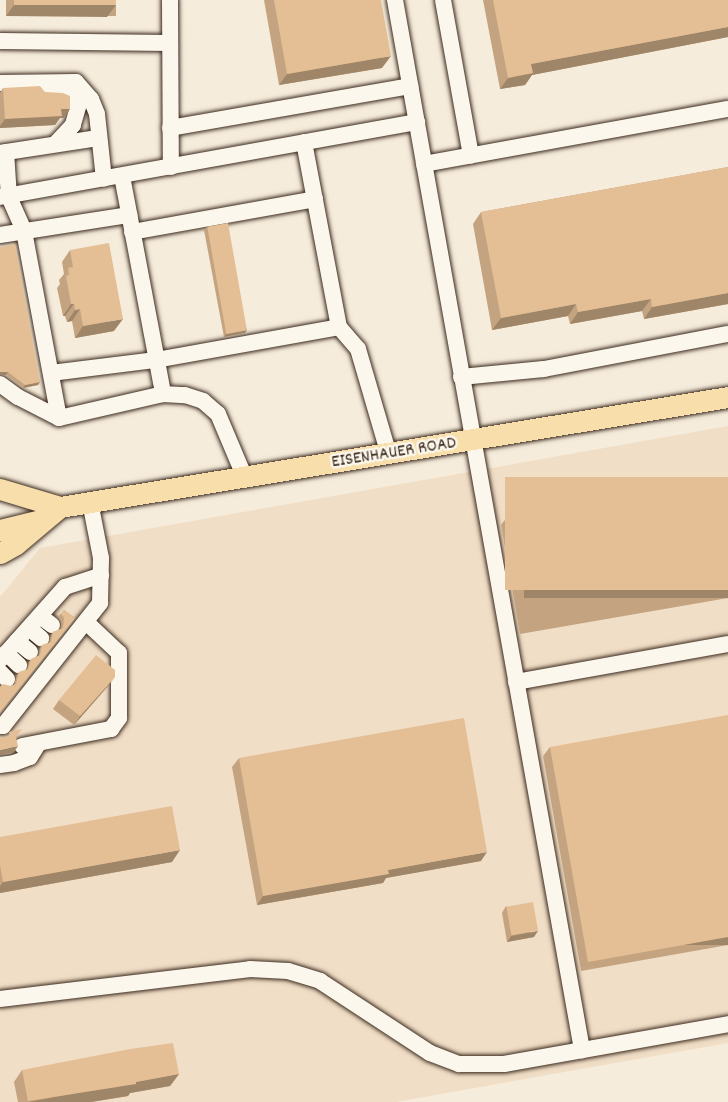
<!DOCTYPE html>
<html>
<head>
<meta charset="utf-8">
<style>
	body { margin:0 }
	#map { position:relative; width:728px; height:1102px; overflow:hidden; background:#f6ecdb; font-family:Dekko,sans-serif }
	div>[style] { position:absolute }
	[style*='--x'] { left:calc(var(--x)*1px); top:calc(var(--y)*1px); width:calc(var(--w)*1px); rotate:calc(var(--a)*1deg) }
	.built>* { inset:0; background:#f1dec6 }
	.roads { filter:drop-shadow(0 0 2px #3b2a1e) drop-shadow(0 0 2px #3b2a1e) }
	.minor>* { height:16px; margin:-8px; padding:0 8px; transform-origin:8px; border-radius:8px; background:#fbf7ec }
	.major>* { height:21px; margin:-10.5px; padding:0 10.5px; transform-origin:10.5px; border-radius:10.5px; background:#f8deab }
	.wall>* { inset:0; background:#c4a480; transform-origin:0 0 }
	.shaded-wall>* { inset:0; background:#a08668; transform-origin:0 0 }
	.building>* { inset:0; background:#e4bf95; transform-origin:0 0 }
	span { translate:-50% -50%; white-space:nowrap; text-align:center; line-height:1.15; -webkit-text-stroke:5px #fbf7ec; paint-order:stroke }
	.street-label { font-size:18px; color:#3b2a1e }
</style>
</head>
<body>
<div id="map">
	<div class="built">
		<div style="clip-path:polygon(728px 426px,728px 1043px,396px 1102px,0 1102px,0 597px,40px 548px)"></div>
	</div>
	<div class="roads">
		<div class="minor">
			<div style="--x:170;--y:0;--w:167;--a:89.7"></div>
			<div style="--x:395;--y:0;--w:1067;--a:79.9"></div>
			<div style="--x:443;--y:0;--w:158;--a:79.8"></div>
			<div style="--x:0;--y:41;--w:169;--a:0.7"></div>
			<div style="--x:0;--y:83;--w:76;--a:-0.8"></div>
			<div style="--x:76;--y:82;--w:23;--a:49"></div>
			<div style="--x:91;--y:99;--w:16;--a:68"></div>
			<div style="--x:97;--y:114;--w:65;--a:83.9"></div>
			<div style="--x:49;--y:92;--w:22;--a:10"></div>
			<div style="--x:71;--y:96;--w:13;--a:58"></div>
			<div style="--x:78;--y:107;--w:19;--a:106"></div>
			<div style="--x:73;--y:125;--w:26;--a:133"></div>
			<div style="--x:170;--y:128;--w:244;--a:-9.9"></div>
			<div style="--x:304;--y:142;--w:188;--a:79.3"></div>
			<div style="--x:339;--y:327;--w:29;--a:49"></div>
			<div style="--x:358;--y:349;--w:110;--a:73.7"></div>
			<div style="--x:6;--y:152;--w:45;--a:86.2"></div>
			<div style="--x:9;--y:197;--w:37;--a:66"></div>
			<div style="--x:24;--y:231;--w:190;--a:79.4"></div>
			<div style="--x:59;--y:418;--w:107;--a:-13"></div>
			<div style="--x:163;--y:394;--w:22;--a:3"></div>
			<div style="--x:185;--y:395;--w:19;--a:18"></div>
			<div style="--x:203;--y:401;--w:20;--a:41"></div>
			<div style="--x:218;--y:414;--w:69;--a:67.1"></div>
			<div style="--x:0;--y:153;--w:99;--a:-8.7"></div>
			<div style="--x:424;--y:164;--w:309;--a:-10.3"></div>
			<div style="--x:122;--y:176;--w:222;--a:79.3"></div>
			<div style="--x:0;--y:197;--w:424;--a:-10.2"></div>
			<div style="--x:132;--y:232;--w:186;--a:-10.2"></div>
			<div style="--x:0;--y:235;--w:131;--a:-8.8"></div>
			<div style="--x:51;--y:373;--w:106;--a:-7.1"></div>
			<div style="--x:156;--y:360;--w:186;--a:-10.2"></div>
			<div style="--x:461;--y:377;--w:83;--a:-5.5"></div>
			<div style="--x:544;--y:369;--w:187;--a:-10.8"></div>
			<div style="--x:0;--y:384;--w:22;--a:36"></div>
			<div style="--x:18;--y:397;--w:46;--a:27.1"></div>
			<div style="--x:40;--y:616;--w:15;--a:37"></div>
			<div style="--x:29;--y:628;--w:16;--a:40"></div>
			<div style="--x:17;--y:641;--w:17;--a:40"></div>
			<div style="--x:6;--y:653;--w:18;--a:43"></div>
			<div style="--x:0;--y:660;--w:98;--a:-48.3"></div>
			<div style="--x:65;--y:587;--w:38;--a:-18"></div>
			<div style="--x:0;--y:672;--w:10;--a:45"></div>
			<div style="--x:516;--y:682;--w:215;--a:-10.2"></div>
			<div style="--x:0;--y:726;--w:3;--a:0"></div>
			<div style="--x:3;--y:726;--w:157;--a:-51.7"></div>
			<div style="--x:100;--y:603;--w:45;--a:-88.7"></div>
			<div style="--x:101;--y:558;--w:57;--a:-101.1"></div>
			<div style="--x:22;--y:746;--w:91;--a:-10.8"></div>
			<div style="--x:111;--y:729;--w:14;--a:-54"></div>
			<div style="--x:119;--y:718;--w:65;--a:-90"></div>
			<div style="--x:119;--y:653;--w:45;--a:-136.8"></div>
			<div style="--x:0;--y:765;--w:14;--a:-8"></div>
			<div style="--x:14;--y:763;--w:17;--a:-21"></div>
			<div style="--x:30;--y:757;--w:15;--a:-58"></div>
			<div style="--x:0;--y:999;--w:252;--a:-6.8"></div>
			<div style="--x:250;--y:969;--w:38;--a:3"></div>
			<div style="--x:288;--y:971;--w:34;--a:17"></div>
			<div style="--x:320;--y:981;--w:131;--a:33.2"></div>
			<div style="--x:430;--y:1053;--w:31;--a:21"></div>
			<div style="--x:459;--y:1064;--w:45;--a:0"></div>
			<div style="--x:504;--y:1064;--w:228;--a:-10.1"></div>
		</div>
		<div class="major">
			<div style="--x:0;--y:489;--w:63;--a:16.7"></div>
			<div style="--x:60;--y:507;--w:677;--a:-9.35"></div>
			<div style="--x:0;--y:530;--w:42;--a:-13.7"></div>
			<div style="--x:0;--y:553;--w:18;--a:-29"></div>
			<div style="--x:16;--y:544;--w:57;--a:-40.1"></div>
		</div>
	</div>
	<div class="wall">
		<div style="left:6px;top:0;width:110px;height:16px"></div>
		<div style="clip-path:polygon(264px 0,381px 0,382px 68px,279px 85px)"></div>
		<div style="clip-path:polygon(483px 0,728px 0,728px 37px,532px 75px,525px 85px,500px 89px)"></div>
		<div style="clip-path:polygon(3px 88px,45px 92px,64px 118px,60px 118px,55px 125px,0 128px,0 93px)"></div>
		<div style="clip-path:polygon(728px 167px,728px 304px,644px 319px,642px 311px,570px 324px,568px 316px,492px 330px,473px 224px,481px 212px)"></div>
		<div style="clip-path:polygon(207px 227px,247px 330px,245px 333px,224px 337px,204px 230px)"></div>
		<div style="clip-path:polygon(0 247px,40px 382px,38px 385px,23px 388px,6px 375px)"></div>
		<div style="clip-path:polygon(70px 250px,114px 331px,75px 338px,72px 321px,67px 322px,65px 316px,63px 316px,57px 288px,60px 284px,59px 280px,64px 274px,62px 262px)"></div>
		<div style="clip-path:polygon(728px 477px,728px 598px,520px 634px,501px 525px,508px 516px)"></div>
		<div style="clip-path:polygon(64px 610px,75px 618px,0 713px,11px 686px,14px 685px,17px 675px,19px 672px,27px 670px,29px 662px,31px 659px,39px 656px,40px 648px,42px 645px,49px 643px,51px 635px,53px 632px,61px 629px,62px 621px,58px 617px)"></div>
		<div style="clip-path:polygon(108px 686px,74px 725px,53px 709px,59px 700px)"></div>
		<div style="clip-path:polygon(550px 747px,728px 945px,581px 971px,543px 756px)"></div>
		<div style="clip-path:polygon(239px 758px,481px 861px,386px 878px,383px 883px,257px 905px,232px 767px)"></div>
		<div style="clip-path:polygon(0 837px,172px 862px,0 893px)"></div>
		<div style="clip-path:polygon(506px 906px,534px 937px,507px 942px,502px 913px)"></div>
		<div style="clip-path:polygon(22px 1070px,179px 1074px,170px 1086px,130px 1093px,128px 1096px,91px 1102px,18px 1102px,14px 1082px)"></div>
	</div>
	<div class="shaded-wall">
		<div style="clip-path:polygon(14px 5px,116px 5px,107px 17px,6px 16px)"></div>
		<div style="clip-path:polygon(728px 27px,728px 37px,532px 75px,525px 85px,500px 89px,508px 78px,531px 64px)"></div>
		<div style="clip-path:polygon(391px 56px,382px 68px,279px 85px,287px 74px)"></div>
		<div style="clip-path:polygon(61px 109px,70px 109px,64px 118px,60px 118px,55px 125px,0 128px,0 126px,5px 119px)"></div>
		<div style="clip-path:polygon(728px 293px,728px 304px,644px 319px,652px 307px)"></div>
		<div style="clip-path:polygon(651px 299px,642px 311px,570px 324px,578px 312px)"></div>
		<div style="clip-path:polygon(71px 304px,74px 304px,65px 316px,63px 316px)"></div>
		<div style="clip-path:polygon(576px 304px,568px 316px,492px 330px,501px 318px)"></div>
		<div style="clip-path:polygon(80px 309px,72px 321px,67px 322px,75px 310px)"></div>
		<div style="clip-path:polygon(123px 319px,114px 331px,75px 338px,83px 326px)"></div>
		<div style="clip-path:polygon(247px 330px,245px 333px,224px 337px,226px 334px)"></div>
		<div style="clip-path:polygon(0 372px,8px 372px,6px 375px,0 375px)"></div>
		<div style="clip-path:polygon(40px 382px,38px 385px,23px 388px,25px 385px)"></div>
		<div style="left:728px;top:590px;width:8px;height:204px;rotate:90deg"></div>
		<div style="clip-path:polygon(115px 677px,108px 686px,74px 725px,80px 716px)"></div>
		<div style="clip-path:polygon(18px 746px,14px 752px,0 755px,0 750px)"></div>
		<div style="clip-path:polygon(180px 850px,172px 862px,0 893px,0 886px,3px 882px)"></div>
		<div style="clip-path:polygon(487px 852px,481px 861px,386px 878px,383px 883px,257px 905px,263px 896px,388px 870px)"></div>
		<div style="clip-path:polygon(538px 931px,534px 937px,507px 942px,511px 936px)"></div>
		<div style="left:728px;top:937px;width:8px;height:142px;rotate:90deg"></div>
		<div style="clip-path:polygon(179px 1074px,170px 1086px,130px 1093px,128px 1096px,91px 1102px,28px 1102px)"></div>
	</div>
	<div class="building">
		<div style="left:14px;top:0;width:102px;height:5px"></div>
		<div style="clip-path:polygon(274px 0,381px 0,391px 56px,287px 74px)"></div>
		<div style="clip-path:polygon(493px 0,728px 0,728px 27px,531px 64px,533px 73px,508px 78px)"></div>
		<div style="clip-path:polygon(40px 86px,45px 92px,63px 93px,70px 96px,70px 109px,61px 109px,62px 116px,5px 119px,3px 88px)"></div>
		<div style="clip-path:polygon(728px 167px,728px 293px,652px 307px,651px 299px,578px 312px,576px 304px,501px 318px,481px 212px)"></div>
		<div style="left:228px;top:223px;width:109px;height:21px;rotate:80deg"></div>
		<div style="clip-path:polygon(109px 243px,123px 319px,83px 326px,80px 309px,75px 310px,74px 304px,71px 304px,66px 276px,69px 275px,68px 268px,73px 267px,70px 250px)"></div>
		<div style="clip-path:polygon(15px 244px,40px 382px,25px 385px,8px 372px,0 372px,0 247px)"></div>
		<div style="left:728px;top:477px;width:113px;height:223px;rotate:90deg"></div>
		<div style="clip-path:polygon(64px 610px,75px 618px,0 712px,0 687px,3px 684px,11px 686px,16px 684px,19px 672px,28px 669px,31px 659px,40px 655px,42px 645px,51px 642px,53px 632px,63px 628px,64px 618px,61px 614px)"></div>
		<div style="clip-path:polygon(96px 655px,115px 670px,115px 677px,80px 716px,59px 700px)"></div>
		<div style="clip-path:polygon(728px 715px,728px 937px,588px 962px,550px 747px)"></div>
		<div style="clip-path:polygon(464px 718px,487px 852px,388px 870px,389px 874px,263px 896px,239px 758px)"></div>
		<div style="clip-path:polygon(22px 729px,16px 737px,18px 746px,0 750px,0 738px,10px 736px,9px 732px)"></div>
		<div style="clip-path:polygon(172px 806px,180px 850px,3px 882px,0 865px,0 837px)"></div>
		<div style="left:533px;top:902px;width:29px;height:27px;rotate:80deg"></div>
		<div style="clip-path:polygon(173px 1043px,179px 1074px,136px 1082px,136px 1084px,28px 1101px,22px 1070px,130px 1049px)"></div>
	</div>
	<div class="street-label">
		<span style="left:394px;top:454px;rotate:-9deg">EISENHAUER ROAD</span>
	</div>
</div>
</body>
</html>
